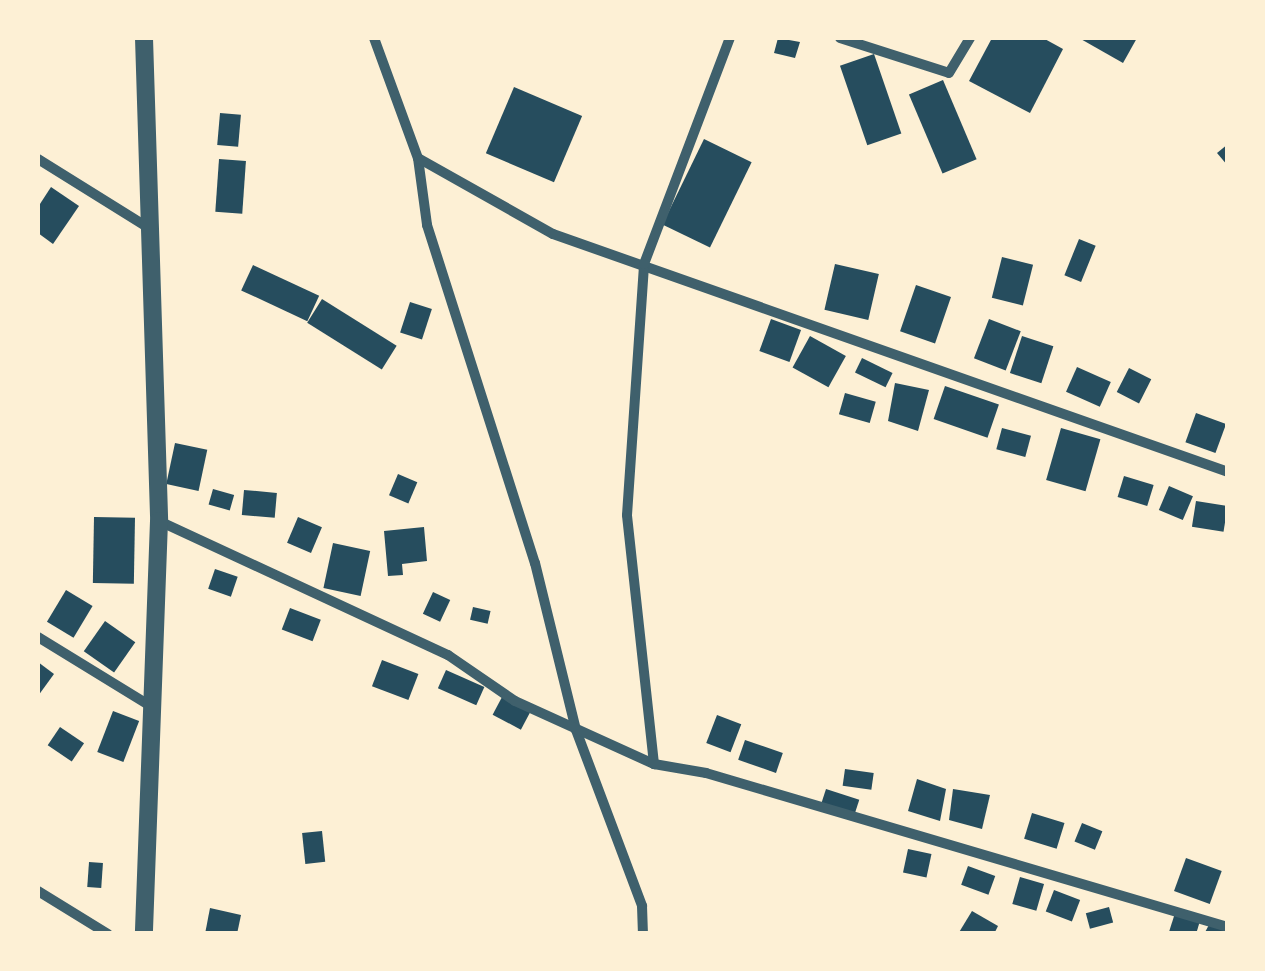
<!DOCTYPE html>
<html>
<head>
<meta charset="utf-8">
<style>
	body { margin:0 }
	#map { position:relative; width:1265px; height:971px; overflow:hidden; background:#fdf0d5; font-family:"Asap Condensed",sans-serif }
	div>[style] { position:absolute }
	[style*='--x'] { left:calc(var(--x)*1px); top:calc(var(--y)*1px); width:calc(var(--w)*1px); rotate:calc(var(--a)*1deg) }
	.building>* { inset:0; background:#264d5e; transform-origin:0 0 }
	.minor>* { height:10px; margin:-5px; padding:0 5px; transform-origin:5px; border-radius:5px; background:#3f606c }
	.tertiary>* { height:18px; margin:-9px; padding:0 9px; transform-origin:9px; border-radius:9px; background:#3f606c }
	span { translate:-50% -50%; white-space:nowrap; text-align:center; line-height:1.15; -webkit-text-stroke:10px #fdf0d5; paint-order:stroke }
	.frame { position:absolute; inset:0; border:40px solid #fdf0d5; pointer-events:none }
</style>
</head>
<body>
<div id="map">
	<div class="building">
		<div style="clip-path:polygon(778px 38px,800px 42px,795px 58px,774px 53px)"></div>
		<div style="clip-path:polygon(992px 38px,1043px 38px,1063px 49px,1030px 113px,969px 81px)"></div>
		<div style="clip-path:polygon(1079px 38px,1137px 38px,1123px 63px)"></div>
		<div style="left:874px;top:54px;width:84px;height:36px;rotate:71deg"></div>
		<div style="left:943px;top:80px;width:86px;height:37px;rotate:67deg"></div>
		<div style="left:514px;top:87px;width:74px;height:72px;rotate:23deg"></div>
		<div style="left:220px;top:113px;width:21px;height:32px;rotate:5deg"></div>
		<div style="left:704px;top:139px;width:53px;height:95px;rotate:26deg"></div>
		<div style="clip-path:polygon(1228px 144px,1228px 166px,1217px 153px)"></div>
		<div style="left:219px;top:159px;width:27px;height:53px;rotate:4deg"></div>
		<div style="clip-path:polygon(51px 187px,79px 206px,53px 244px,38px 233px,38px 207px)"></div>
		<div style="left:1079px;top:239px;width:18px;height:39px;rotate:22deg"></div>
		<div style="left:1002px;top:257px;width:32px;height:42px;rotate:14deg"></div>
		<div style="left:835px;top:264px;width:45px;height:47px;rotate:13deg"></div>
		<div style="left:253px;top:265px;width:73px;height:28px;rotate:25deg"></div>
		<div style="left:916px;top:285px;width:37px;height:49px;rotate:19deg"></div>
		<div style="left:322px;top:299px;width:88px;height:28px;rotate:32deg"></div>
		<div style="left:410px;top:302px;width:23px;height:32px;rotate:18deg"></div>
		<div style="left:771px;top:319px;width:32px;height:34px;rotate:20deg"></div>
		<div style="left:989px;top:319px;width:34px;height:42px;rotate:21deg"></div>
		<div style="left:810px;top:336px;width:41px;height:36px;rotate:29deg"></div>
		<div style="left:1022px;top:336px;width:33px;height:39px;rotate:18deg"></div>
		<div style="left:862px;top:358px;width:34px;height:16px;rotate:26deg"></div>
		<div style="left:1077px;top:367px;width:37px;height:27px;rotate:24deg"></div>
		<div style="left:1129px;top:368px;width:25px;height:27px;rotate:27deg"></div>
		<div style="clip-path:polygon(895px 383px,929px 390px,918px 431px,888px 421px)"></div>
		<div style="left:945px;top:386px;width:57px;height:35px;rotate:19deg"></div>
		<div style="left:845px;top:393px;width:32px;height:22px;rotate:16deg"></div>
		<div style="left:1196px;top:413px;width:32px;height:31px;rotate:20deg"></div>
		<div style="left:1002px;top:428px;width:30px;height:22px;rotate:15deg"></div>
		<div style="left:1061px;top:428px;width:41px;height:54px;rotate:16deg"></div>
		<div style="left:175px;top:443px;width:33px;height:42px;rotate:12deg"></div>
		<div style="left:398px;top:474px;width:21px;height:23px;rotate:23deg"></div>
		<div style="left:1124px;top:476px;width:31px;height:22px;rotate:17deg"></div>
		<div style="left:1169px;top:486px;width:26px;height:26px;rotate:23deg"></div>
		<div style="left:213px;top:489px;width:22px;height:16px;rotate:16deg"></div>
		<div style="left:244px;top:490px;width:33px;height:25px;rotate:5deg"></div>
		<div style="left:1196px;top:501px;width:32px;height:26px;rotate:9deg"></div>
		<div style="left:94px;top:517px;width:41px;height:66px;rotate:1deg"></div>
		<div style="left:298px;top:517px;width:26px;height:28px;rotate:23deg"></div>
		<div style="clip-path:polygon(424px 527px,427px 561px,402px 564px,403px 575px,388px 576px,384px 531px)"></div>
		<div style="left:333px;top:543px;width:38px;height:46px;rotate:12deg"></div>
		<div style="left:215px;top:569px;width:24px;height:21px;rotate:19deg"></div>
		<div style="left:66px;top:590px;width:31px;height:37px;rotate:31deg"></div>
		<div style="left:433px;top:592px;width:19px;height:24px;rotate:25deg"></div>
		<div style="left:473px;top:607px;width:18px;height:13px;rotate:13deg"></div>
		<div style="left:290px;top:608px;width:33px;height:23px;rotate:21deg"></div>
		<div style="left:105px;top:621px;width:37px;height:37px;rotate:35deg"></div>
		<div style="left:382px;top:660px;width:39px;height:28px;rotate:21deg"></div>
		<div style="clip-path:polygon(38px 662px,54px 674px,38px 696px)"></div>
		<div style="left:446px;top:670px;width:42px;height:20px;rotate:24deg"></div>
		<div style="left:502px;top:697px;width:32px;height:20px;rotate:28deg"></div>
		<div style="left:113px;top:711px;width:28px;height:44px;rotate:21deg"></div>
		<div style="left:717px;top:715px;width:26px;height:30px;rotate:21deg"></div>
		<div style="left:60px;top:727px;width:29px;height:22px;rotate:34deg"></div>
		<div style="left:745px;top:740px;width:40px;height:21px;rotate:19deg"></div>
		<div style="left:845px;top:769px;width:29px;height:17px;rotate:8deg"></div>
		<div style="clip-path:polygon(917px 779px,946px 789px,940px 821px,908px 811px)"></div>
		<div style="left:826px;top:789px;width:35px;height:16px;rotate:18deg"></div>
		<div style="clip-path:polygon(953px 789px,990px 795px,982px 829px,949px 820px)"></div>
		<div style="left:1032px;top:813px;width:34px;height:27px;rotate:17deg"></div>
		<div style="left:1082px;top:823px;width:22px;height:20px;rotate:22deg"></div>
		<div style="left:322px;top:831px;width:31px;height:20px;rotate:84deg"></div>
		<div style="left:908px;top:849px;width:24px;height:24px;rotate:12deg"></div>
		<div style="left:1186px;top:858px;width:38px;height:35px;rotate:20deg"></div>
		<div style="left:89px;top:862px;width:14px;height:25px;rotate:4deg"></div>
		<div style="left:968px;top:866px;width:29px;height:20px;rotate:20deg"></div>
		<div style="left:1020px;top:877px;width:25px;height:28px;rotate:16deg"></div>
		<div style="left:1054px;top:890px;width:28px;height:23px;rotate:21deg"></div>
		<div style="left:1109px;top:907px;width:16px;height:24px;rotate:75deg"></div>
		<div style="clip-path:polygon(210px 908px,241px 915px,237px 934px,205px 934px)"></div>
		<div style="clip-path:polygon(972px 911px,998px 926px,994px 934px,958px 934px)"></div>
		<div style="clip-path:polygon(1175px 913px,1200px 921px,1196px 934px,1169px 932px)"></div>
		<div style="clip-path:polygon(1210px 923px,1228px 931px,1228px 934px,1204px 934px)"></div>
	</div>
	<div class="minor">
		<div style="--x:374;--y:38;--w:128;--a:69.9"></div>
		<div style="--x:418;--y:158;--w:68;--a:82.3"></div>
		<div style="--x:427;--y:225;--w:355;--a:72.3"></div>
		<div style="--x:535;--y:563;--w:172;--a:76.2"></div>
		<div style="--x:576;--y:730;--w:188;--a:69.4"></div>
		<div style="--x:642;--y:906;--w:28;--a:88"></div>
		<div style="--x:840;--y:38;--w:114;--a:17.8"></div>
		<div style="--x:949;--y:73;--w:41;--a:-59"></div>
		<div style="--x:418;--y:158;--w:155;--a:29.4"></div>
		<div style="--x:553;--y:234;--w:716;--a:19.42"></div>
		<div style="--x:38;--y:159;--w:131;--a:31.9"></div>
		<div style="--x:159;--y:521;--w:319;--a:24.9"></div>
		<div style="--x:448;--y:655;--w:81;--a:34.5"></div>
		<div style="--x:515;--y:701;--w:153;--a:24.4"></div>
		<div style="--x:654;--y:764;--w:250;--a:-96.2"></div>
		<div style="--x:627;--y:515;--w:252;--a:-86.1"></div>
		<div style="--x:644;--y:264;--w:242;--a:-69.2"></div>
		<div style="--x:38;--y:637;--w:130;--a:31.5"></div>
		<div style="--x:654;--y:764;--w:53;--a:9.8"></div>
		<div style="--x:706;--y:773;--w:544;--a:16.44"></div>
		<div style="--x:38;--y:891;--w:82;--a:31.6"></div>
	</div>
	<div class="tertiary">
		<div style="--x:144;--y:38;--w:483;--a:88.2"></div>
		<div style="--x:159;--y:521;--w:413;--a:92.1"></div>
	</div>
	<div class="frame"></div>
</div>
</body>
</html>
